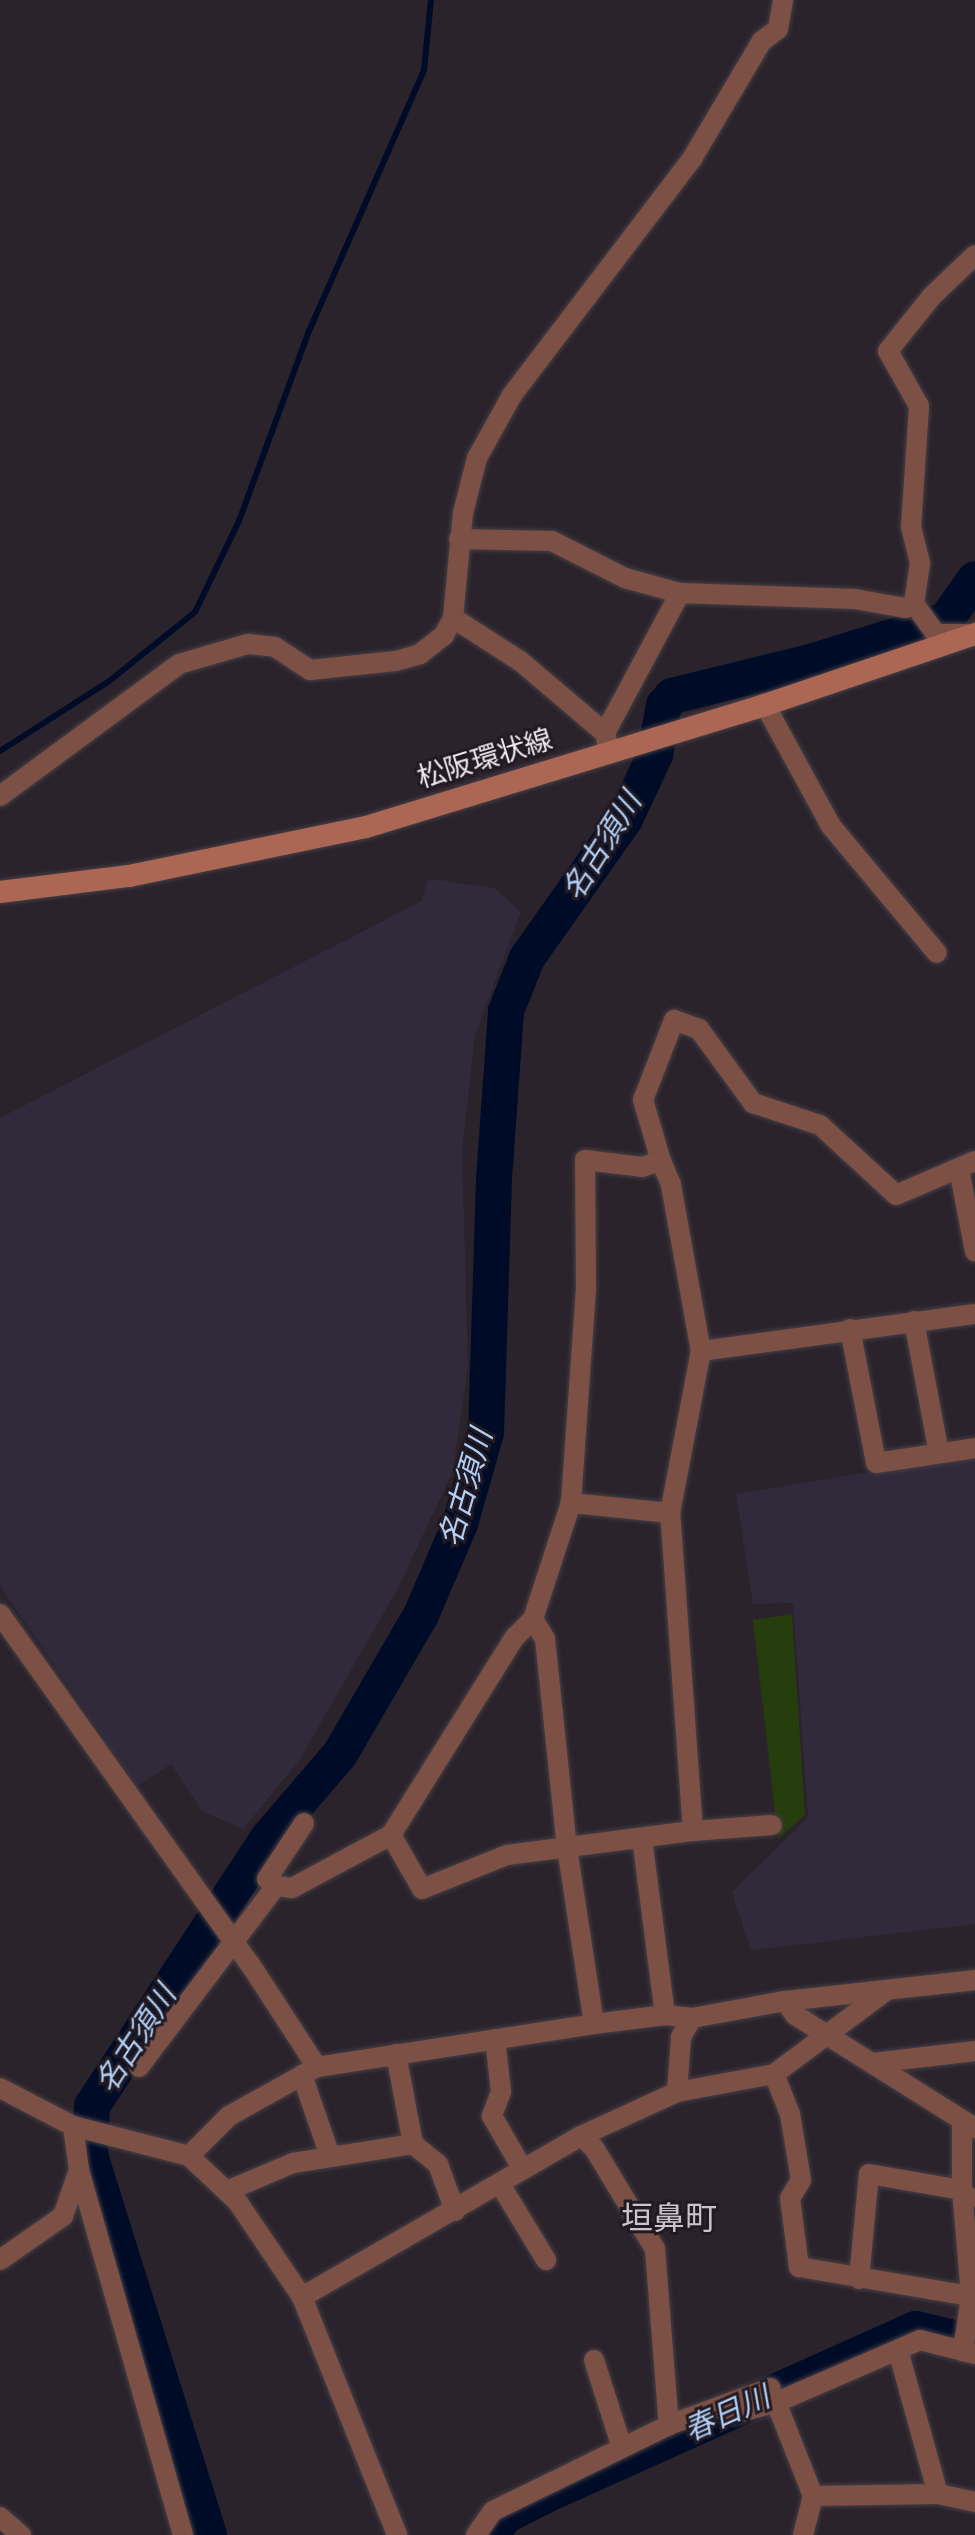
<!DOCTYPE html>
<html>
<head>
<meta charset="utf-8">
<style>
	body { margin:0 }
	#map { position:relative; width:975px; height:2535px; overflow:hidden; background:#2b232b; font-family:"Roboto Serif","Noto Sans JP",serif }
	div>[style] { position:absolute }
	[style*='--x'] { left:calc(var(--x)*1px); top:calc(var(--y)*1px); width:calc(var(--w)*1px); rotate:calc(var(--a)*1deg) }
	.education>* { inset:0; background:#312a3a }
	.green>* { inset:0; background:#263d0d }
	.stream>* { height:6px; margin:-3px; padding:0 3px; transform-origin:3px; border-radius:3px; background:#000c27 }
	.river>* { height:36px; margin:-18px; padding:0 18px; transform-origin:18px; border-radius:18px; background:#000c27 }
	.roads { filter:drop-shadow(0 0 2px #463f46) drop-shadow(0 0 2px #463f46) }
	.minor>* { height:20px; margin:-10px; padding:0 10px; transform-origin:10px; border-radius:10px; background:#7c5044 }
	.secondary>* { height:22px; margin:-11px; padding:0 11px; transform-origin:11px; border-radius:11px; background:#ab6754 }
	span { translate:-50% -50%; white-space:nowrap; text-align:center; line-height:1.15; -webkit-text-stroke:6px #211a22; paint-order:stroke }
	.street-label { font-size:28px; color:#eee9ee }
	.water-label { font-size:30px; color:#b1cff6; font-style:italic }
	.quarter-label { font-size:32px; color:#ccc2cd }
</style>
</head>
<body>
<div id="map">
	<div class="education">
		<div style="clip-path:polygon(428px 879px,494px 888px,521px 912px,475px 1035px,462px 1151px,468px 1366px,453px 1471px,398px 1588px,300px 1759px,243px 1829px,202px 1811px,171px 1764px,137px 1786px,0 1586px,0 1118px,422px 901px)"></div>
		<div style="clip-path:polygon(975px 1455px,975px 1924px,751px 1950px,732px 1892px,808px 1817px,793px 1603px,753px 1604px,736px 1494px)"></div>
	</div>
	<div class="green">
		<div style="clip-path:polygon(792px 1614px,805px 1815px,778px 1839px,753px 1620px)"></div>
	</div>
	<div class="stream">
		<div style="--x:0;--y:751;--w:128;--a:-32.6"></div>
		<div style="--x:108;--y:682;--w:112;--a:-38.8"></div>
		<div style="--x:195;--y:612;--w:101;--a:-64.2"></div>
		<div style="--x:239;--y:521;--w:202;--a:-69.8"></div>
		<div style="--x:309;--y:331;--w:285;--a:-66.2"></div>
		<div style="--x:424;--y:70;--w:70;--a:-84.3"></div>
	</div>
	<div class="river">
		<div style="--x:209;--y:2535;--w:398;--a:-107.4"></div>
		<div style="--x:90;--y:2155;--w:49;--a:-87.7"></div>
		<div style="--x:92;--y:2106;--w:321;--a:-56.7"></div>
		<div style="--x:268;--y:1838;--w:111;--a:-49.4"></div>
		<div style="--x:340;--y:1754;--w:161;--a:-59.8"></div>
		<div style="--x:421;--y:1615;--w:99;--a:-66.8"></div>
		<div style="--x:460;--y:1524;--w:95;--a:-74.1"></div>
		<div style="--x:486;--y:1433;--w:254;--a:-88.2"></div>
		<div style="--x:494;--y:1179;--w:168;--a:-85.9"></div>
		<div style="--x:506;--y:1011;--w:57;--a:-68.4"></div>
		<div style="--x:527;--y:958;--w:170;--a:-54.8"></div>
		<div style="--x:625;--y:819;--w:71;--a:-64.9"></div>
		<div style="--x:655;--y:755;--w:51;--a:-79.8"></div>
		<div style="--x:664;--y:705;--w:12;--a:-48"></div>
		<div style="--x:672;--y:696;--w:146;--a:-13.8"></div>
		<div style="--x:814;--y:661;--w:138;--a:-17.3"></div>
		<div style="--x:946;--y:620;--w:50;--a:-54.7"></div>
		<div style="--x:491;--y:2535;--w:24;--a:-54"></div>
		<div style="--x:505;--y:2516;--w:48;--a:-27.1"></div>
		<div style="--x:548;--y:2494;--w:403;--a:-24.2"></div>
		<div style="--x:916;--y:2329;--w:61;--a:13.3"></div>
	</div>
	<div class="roads">
		<div class="minor">
			<div style="--x:459;--y:539;--w:93;--a:1.2"></div>
			<div style="--x:552;--y:541;--w:82;--a:26.9"></div>
			<div style="--x:625;--y:578;--w:57;--a:15.3"></div>
			<div style="--x:680;--y:593;--w:175;--a:2"></div>
			<div style="--x:855;--y:599;--w:51;--a:10.2"></div>
			<div style="--x:905;--y:608;--w:10;--a:-24"></div>
			<div style="--x:967;--y:634;--w:31;--a:180"></div>
			<div style="--x:936;--y:634;--w:37;--a:-126"></div>
			<div style="--x:914;--y:604;--w:41;--a:-81.7"></div>
			<div style="--x:920;--y:563;--w:37;--a:-104"></div>
			<div style="--x:911;--y:527;--w:121;--a:-86.2"></div>
			<div style="--x:919;--y:406;--w:63;--a:-119.4"></div>
			<div style="--x:888;--y:351;--w:70;--a:-51.3"></div>
			<div style="--x:932;--y:296;--w:59;--a:-43.6"></div>
			<div style="--x:765;--y:705;--w:138;--a:61.4"></div>
			<div style="--x:831;--y:826;--w:165;--a:50.2"></div>
			<div style="--x:605;--y:733;--w:111;--a:-139.7"></div>
			<div style="--x:520;--y:661;--w:80;--a:-147.3"></div>
			<div style="--x:453;--y:618;--w:105;--a:-84.6"></div>
			<div style="--x:463;--y:513;--w:57;--a:-75.7"></div>
			<div style="--x:477;--y:458;--w:72;--a:-60.9"></div>
			<div style="--x:512;--y:395;--w:299;--a:-52.7"></div>
			<div style="--x:693;--y:157;--w:135;--a:-59.3"></div>
			<div style="--x:762;--y:41;--w:20;--a:-37"></div>
			<div style="--x:778;--y:29;--w:29;--a:-80"></div>
			<div style="--x:607;--y:742;--w:9;--a:-103"></div>
			<div style="--x:605;--y:733;--w:159;--a:-61.8"></div>
			<div style="--x:0;--y:796;--w:222;--a:-36.4"></div>
			<div style="--x:179;--y:664;--w:72;--a:-16.2"></div>
			<div style="--x:248;--y:644;--w:27;--a:6"></div>
			<div style="--x:275;--y:647;--w:42;--a:33.3"></div>
			<div style="--x:310;--y:670;--w:86;--a:-6"></div>
			<div style="--x:396;--y:661;--w:25;--a:-16"></div>
			<div style="--x:420;--y:654;--w:31;--a:-38"></div>
			<div style="--x:444;--y:635;--w:19;--a:-62"></div>
			<div style="--x:661;--y:1161;--w:64;--a:-106.4"></div>
			<div style="--x:643;--y:1100;--w:86;--a:-68.8"></div>
			<div style="--x:674;--y:1020;--w:27;--a:20"></div>
			<div style="--x:699;--y:1029;--w:92;--a:53.9"></div>
			<div style="--x:753;--y:1103;--w:71;--a:18.2"></div>
			<div style="--x:820;--y:1125;--w:103;--a:42.6"></div>
			<div style="--x:896;--y:1195;--w:86;--a:-23.3"></div>
			<div style="--x:959;--y:1169;--w:84;--a:79"></div>
			<div style="--x:914;--y:1321;--w:134;--a:79.3"></div>
			<div style="--x:850;--y:1329;--w:136;--a:79"></div>
			<div style="--x:876;--y:1463;--w:100;--a:-8.6"></div>
			<div style="--x:670;--y:1513;--w:165;--a:-79.2"></div>
			<div style="--x:0;--y:1614;--w:430;--a:54.5"></div>
			<div style="--x:250;--y:1964;--w:123;--a:57"></div>
			<div style="--x:693;--y:1831;--w:79;--a:-4.3"></div>
			<div style="--x:391;--y:1835;--w:62;--a:60.1"></div>
			<div style="--x:422;--y:1889;--w:92;--a:-21.8"></div>
			<div style="--x:507;--y:1855;--w:188;--a:-7.4"></div>
			<div style="--x:693;--y:1831;--w:319;--a:-94.1"></div>
			<div style="--x:670;--y:1513;--w:100;--a:-174.2"></div>
			<div style="--x:642;--y:1838;--w:178;--a:82.6"></div>
			<div style="--x:276;--y:1886;--w:11;--a:-142"></div>
			<div style="--x:267;--y:1879;--w:67;--a:-56.5"></div>
			<div style="--x:785;--y:2001;--w:17;--a:54"></div>
			<div style="--x:795;--y:2015;--w:213;--a:32.1"></div>
			<div style="--x:594;--y:2024;--w:178;--a:-98.7"></div>
			<div style="--x:567;--y:1848;--w:210;--a:-96"></div>
			<div style="--x:545;--y:1639;--w:23;--a:-121"></div>
			<div style="--x:533;--y:1619;--w:122;--a:-71.9"></div>
			<div style="--x:571;--y:1503;--w:214;--a:-86"></div>
			<div style="--x:586;--y:1290;--w:130;--a:-90.4"></div>
			<div style="--x:585;--y:1160;--w:57;--a:7"></div>
			<div style="--x:642;--y:1167;--w:20;--a:-18"></div>
			<div style="--x:661;--y:1161;--w:26;--a:67"></div>
			<div style="--x:671;--y:1185;--w:169;--a:79.8"></div>
			<div style="--x:701;--y:1351;--w:276;--a:-7.7"></div>
			<div style="--x:495;--y:2039;--w:53;--a:83.5"></div>
			<div style="--x:501;--y:2092;--w:26;--a:111"></div>
			<div style="--x:492;--y:2116;--w:62;--a:60.1"></div>
			<div style="--x:396;--y:2054;--w:92;--a:79.3"></div>
			<div style="--x:873;--y:2063;--w:103;--a:-6.7"></div>
			<div style="--x:139;--y:2067;--w:227;--a:-52.9"></div>
			<div style="--x:276;--y:1886;--w:16;--a:7"></div>
			<div style="--x:292;--y:1888;--w:112;--a:-28.2"></div>
			<div style="--x:391;--y:1835;--w:232;--a:-58"></div>
			<div style="--x:514;--y:1638;--w:27;--a:-45"></div>
			<div style="--x:774;--y:2074;--w:43;--a:68.2"></div>
			<div style="--x:790;--y:2114;--w:67;--a:80.5"></div>
			<div style="--x:801;--y:2180;--w:21;--a:121"></div>
			<div style="--x:790;--y:2198;--w:70;--a:82.6"></div>
			<div style="--x:799;--y:2267;--w:174;--a:9.6"></div>
			<div style="--x:971;--y:2296;--w:56;--a:98.3"></div>
			<div style="--x:302;--y:2075;--w:86;--a:70.9"></div>
			<div style="--x:0;--y:2088;--w:82;--a:27.5"></div>
			<div style="--x:73;--y:2126;--w:120;--a:14.5"></div>
			<div style="--x:189;--y:2156;--w:66;--a:43.2"></div>
			<div style="--x:237;--y:2201;--w:116;--a:55.9"></div>
			<div style="--x:302;--y:2297;--w:256;--a:68.2"></div>
			<div style="--x:677;--y:2092;--w:55;--a:-85.8"></div>
			<div style="--x:681;--y:2037;--w:22;--a:-60"></div>
			<div style="--x:962;--y:2120;--w:70;--a:90"></div>
			<div style="--x:962;--y:2190;--w:11;--a:49"></div>
			<div style="--x:73;--y:2126;--w:44;--a:82.2"></div>
			<div style="--x:79;--y:2170;--w:380;--a:74.1"></div>
			<div style="--x:581;--y:2136;--w:18;--a:43"></div>
			<div style="--x:594;--y:2148;--w:118;--a:58.9"></div>
			<div style="--x:655;--y:2249;--w:177;--a:85.5"></div>
			<div style="--x:189;--y:2156;--w:57;--a:-45"></div>
			<div style="--x:229;--y:2116;--w:101;--a:-29.1"></div>
			<div style="--x:317;--y:2067;--w:280;--a:-8.8"></div>
			<div style="--x:594;--y:2024;--w:72;--a:-7.2"></div>
			<div style="--x:665;--y:2015;--w:27;--a:6"></div>
			<div style="--x:692;--y:2018;--w:95;--a:-10.4"></div>
			<div style="--x:785;--y:2001;--w:191;--a:-6.3"></div>
			<div style="--x:500;--y:2184;--w:89;--a:58.8"></div>
			<div style="--x:227;--y:2191;--w:72;--a:-23"></div>
			<div style="--x:293;--y:2163;--w:121;--a:-9"></div>
			<div style="--x:413;--y:2144;--w:32;--a:39"></div>
			<div style="--x:438;--y:2164;--w:50;--a:70.1"></div>
			<div style="--x:0;--y:2260;--w:77;--a:-34.9"></div>
			<div style="--x:63;--y:2216;--w:49;--a:-70.8"></div>
			<div style="--x:859;--y:2279;--w:105;--a:-84.6"></div>
			<div style="--x:869;--y:2174;--w:94;--a:9.8"></div>
			<div style="--x:962;--y:2190;--w:106;--a:85.1"></div>
			<div style="--x:302;--y:2297;--w:322;--a:-30"></div>
			<div style="--x:581;--y:2136;--w:106;--a:-24.6"></div>
			<div style="--x:677;--y:2092;--w:99;--a:-10.5"></div>
			<div style="--x:774;--y:2074;--w:141;--a:-36.6"></div>
			<div style="--x:898;--y:2350;--w:149;--a:74.5"></div>
			<div style="--x:594;--y:2360;--w:92;--a:72.3"></div>
			<div style="--x:774;--y:2397;--w:106;--a:68.5"></div>
			<div style="--x:734;--y:2414;--w:45;--a:-15.6"></div>
			<div style="--x:777;--y:2402;--w:156;--a:-23.4"></div>
			<div style="--x:920;--y:2340;--w:57;--a:14.3"></div>
			<div style="--x:0;--y:2517;--w:28;--a:41"></div>
			<div style="--x:476;--y:2535;--w:29;--a:-55"></div>
			<div style="--x:493;--y:2511;--w:196;--a:-26"></div>
			<div style="--x:669;--y:2425;--w:108;--a:-20.1"></div>
			<div style="--x:803;--y:2535;--w:40;--a:-75.6"></div>
			<div style="--x:813;--y:2496;--w:125;--a:-0.9"></div>
			<div style="--x:938;--y:2494;--w:38;--a:12"></div>
		</div>
		<div class="secondary">
			<div style="--x:0;--y:892;--w:130;--a:-7.1"></div>
			<div style="--x:129;--y:876;--w:242;--a:-11.7"></div>
			<div style="--x:366;--y:827;--w:417;--a:-17"></div>
			<div style="--x:765;--y:705;--w:222;--a:-18.7"></div>
		</div>
	</div>
	<div class="street-label">
		<span style="left:485px;top:759px;rotate:-17deg">松阪環状線</span>
	</div>
	<div class="water-label">
		<span style="left:602px;top:846px;rotate:-58deg">名古須川</span>
		<span style="left:466px;top:1488px;rotate:-74deg">名古須川</span>
		<span style="left:136px;top:2039px;rotate:-57deg">名古須川</span>
		<span style="left:727px;top:2414px;rotate:-24deg">春日川</span>
	</div>
	<div class="quarter-label">
		<span style="left:669px;top:2218px">垣鼻町</span>
	</div>
</div>
</body>
</html>
